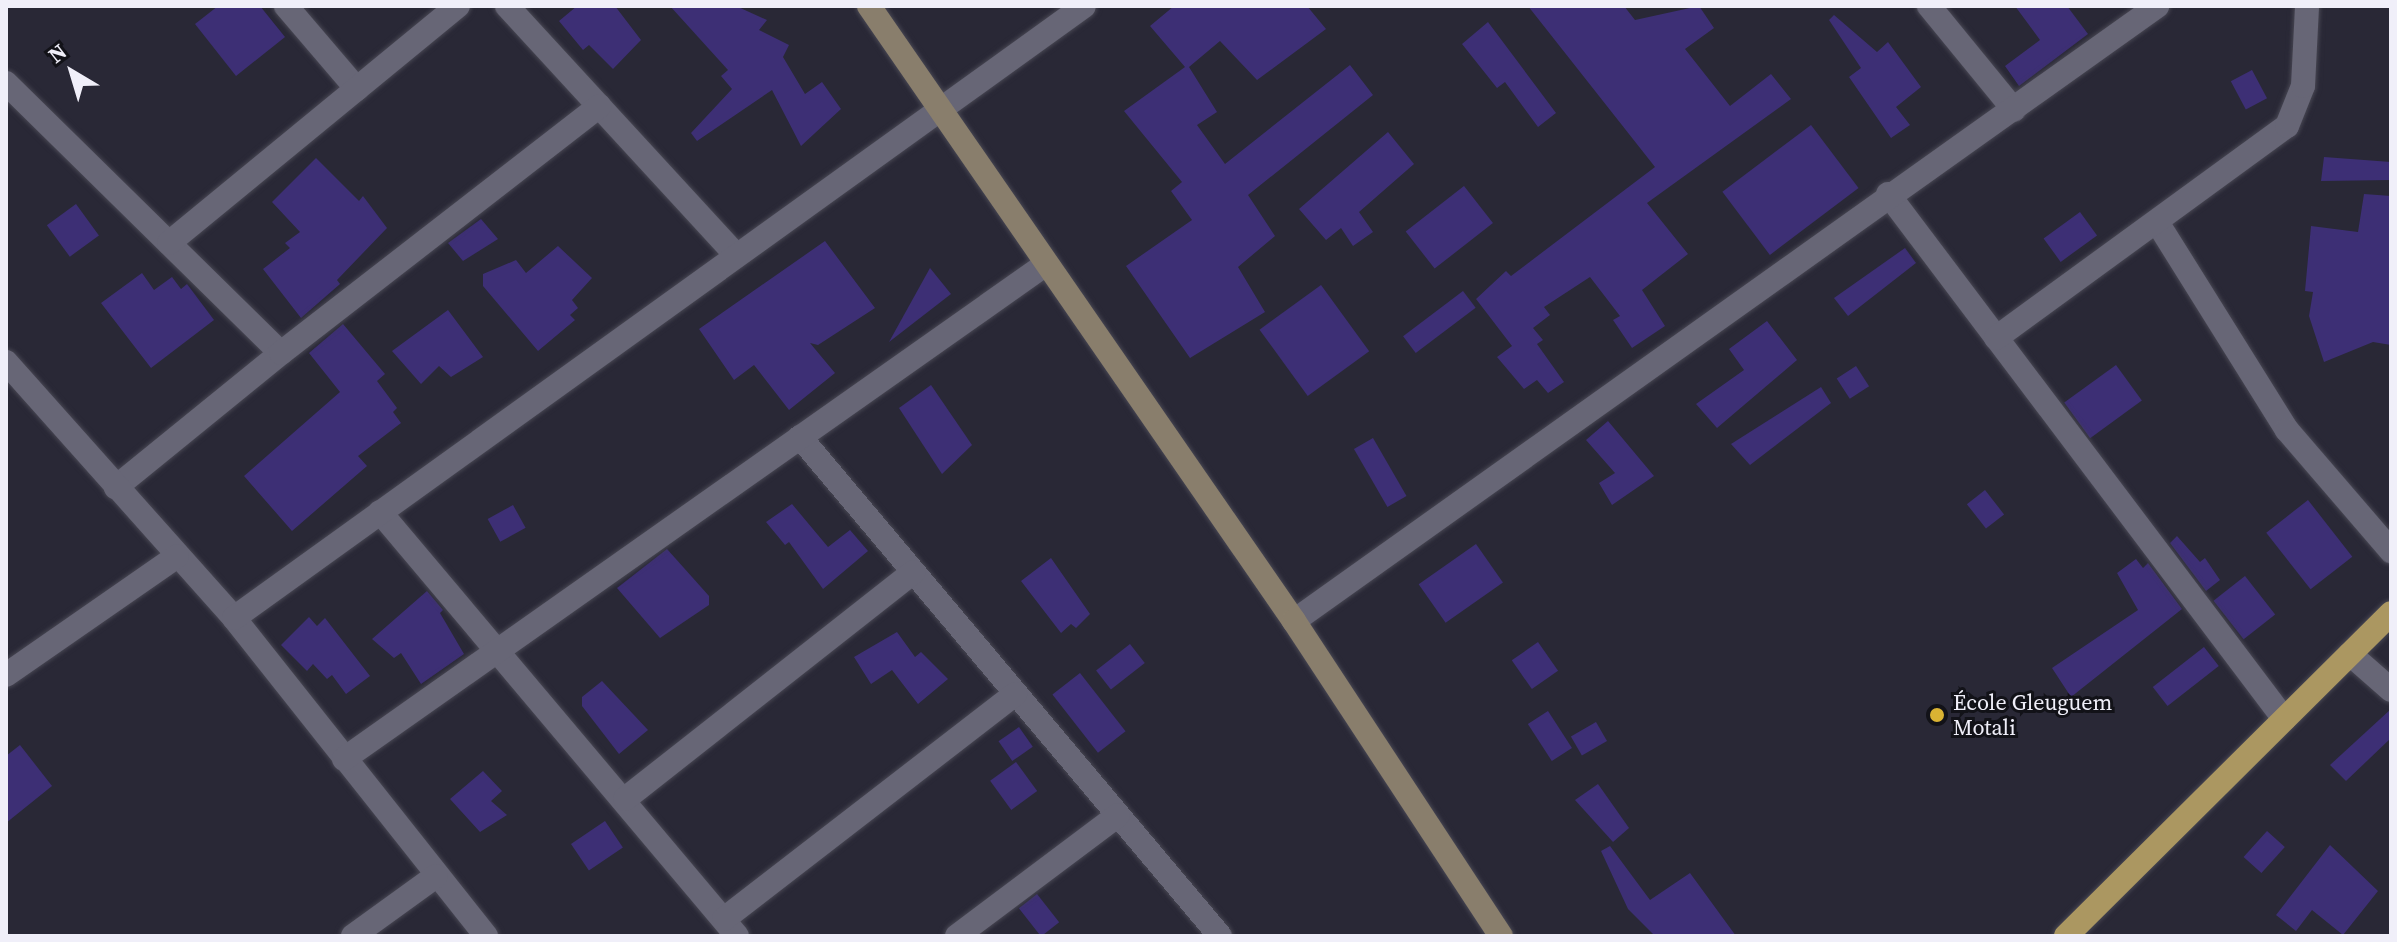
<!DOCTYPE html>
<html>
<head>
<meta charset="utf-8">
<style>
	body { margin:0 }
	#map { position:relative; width:2397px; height:942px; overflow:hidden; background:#292836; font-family:"Source Serif 4",serif }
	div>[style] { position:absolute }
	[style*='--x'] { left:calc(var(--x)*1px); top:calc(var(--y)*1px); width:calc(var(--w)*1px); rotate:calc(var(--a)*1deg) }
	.building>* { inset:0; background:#3d2f75; transform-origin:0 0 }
	.roads { filter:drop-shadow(0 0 2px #474652) drop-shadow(0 0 2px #474652) }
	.street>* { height:24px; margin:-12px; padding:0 12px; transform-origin:12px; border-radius:12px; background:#676676 }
	.secondary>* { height:24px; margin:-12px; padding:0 12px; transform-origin:12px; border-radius:12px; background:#897e6c }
	.primary>* { height:24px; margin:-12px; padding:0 12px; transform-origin:12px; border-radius:12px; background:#ab9761 }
	.dots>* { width:22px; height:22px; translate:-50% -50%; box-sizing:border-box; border:4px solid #121218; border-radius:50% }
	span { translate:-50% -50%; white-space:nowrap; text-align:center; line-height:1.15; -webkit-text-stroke:6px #121218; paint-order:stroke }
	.poi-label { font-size:22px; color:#f0eff9 }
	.left { translate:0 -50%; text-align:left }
	.frame { position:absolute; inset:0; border:8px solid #f0eff9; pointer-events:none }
	.north { position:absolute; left:32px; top:32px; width:80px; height:80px; -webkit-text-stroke:6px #121218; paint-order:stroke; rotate:322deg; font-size:22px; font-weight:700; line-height:32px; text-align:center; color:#f0eff9 }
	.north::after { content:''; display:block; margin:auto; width:28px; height:36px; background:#f0eff9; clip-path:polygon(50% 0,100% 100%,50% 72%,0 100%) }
</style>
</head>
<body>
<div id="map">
	<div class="building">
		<div style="clip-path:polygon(218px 6px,260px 6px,285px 37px,236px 76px,195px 24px)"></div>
		<div style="clip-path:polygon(577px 6px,615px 6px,641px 40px,613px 69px,589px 45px,583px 50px,559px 21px)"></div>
		<div style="clip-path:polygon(670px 6px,736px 6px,767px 20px,759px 30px,789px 45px,783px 57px,805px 94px,822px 82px,841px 109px,801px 146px,772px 90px,697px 141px,691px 133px,732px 89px,721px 76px,728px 70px)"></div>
		<div style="clip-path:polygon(1174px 6px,1307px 6px,1326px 29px,1257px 80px,1220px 41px,1189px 67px,1217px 112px,1197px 125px,1225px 164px,1350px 65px,1373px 95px,1248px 195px,1275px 236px,1238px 267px,1265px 312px,1190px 358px,1126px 266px,1192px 220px,1171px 191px,1182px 182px,1124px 111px,1185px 67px,1150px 26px)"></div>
		<div style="clip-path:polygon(1528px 6px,1624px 6px,1635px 20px,1699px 6px,1714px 28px,1685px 49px,1730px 106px,1771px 74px,1791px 99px,1647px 203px,1688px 254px,1642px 290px,1665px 326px,1632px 348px,1613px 320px,1620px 316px,1590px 277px,1544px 307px,1550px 315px,1533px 328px,1543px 340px,1537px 344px,1564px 382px,1548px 393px,1537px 380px,1524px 389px,1497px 357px,1512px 346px,1476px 299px,1506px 271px,1511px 276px,1655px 167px)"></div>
		<div style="clip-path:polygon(2015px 6px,2067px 6px,2088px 34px,2019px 86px,2005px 66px,2040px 40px)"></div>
		<div style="clip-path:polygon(1834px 15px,1877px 52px,1888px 42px,1921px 87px,1896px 107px,1910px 125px,1891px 138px,1849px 77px,1861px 68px,1829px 20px)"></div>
		<div style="clip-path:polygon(1488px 22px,1556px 113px,1538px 127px,1505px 82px,1497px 88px,1462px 44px)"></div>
		<div style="left:2252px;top:70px;width:32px;height:24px;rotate:62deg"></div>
		<div style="left:1811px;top:125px;width:79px;height:111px;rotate:53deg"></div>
		<div style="clip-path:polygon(1388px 132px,1414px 164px,1359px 212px,1373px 232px,1353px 246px,1341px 228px,1326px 240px,1299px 209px)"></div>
		<div style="clip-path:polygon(2324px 157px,2391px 162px,2391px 180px,2321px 181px)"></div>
		<div style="clip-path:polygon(316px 158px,359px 201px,363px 196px,387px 228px,337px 280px,340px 284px,301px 318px,263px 269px,290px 248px,285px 243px,300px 232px,272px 202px)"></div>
		<div style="left:1464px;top:186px;width:47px;height:74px;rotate:52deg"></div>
		<div style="clip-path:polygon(2364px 194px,2391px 196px,2391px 345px,2373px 342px,2324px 362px,2309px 316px,2313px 292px,2305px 291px,2311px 226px,2358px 232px)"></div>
		<div style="left:76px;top:204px;width:39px;height:36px;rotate:54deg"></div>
		<div style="left:2080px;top:212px;width:29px;height:45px;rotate:54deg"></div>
		<div style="clip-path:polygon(481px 219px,498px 239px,463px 261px,448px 243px)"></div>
		<div style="clip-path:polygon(825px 241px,875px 308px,818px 345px,810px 343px,835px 373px,789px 410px,754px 365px,734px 380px,699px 329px)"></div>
		<div style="clip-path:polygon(558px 246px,592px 278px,572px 300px,578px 308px,570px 315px,575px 320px,538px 351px,483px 286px,483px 274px,516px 260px,526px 273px)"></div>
		<div style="clip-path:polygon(1905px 248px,1916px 263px,1848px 316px,1834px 298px)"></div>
		<div style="clip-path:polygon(930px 268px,951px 294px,889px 342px)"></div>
		<div style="clip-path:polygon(142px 273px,154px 290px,172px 277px,181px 289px,187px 284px,214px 320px,151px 368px,101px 303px)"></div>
		<div style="left:1321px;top:285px;width:82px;height:76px;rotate:54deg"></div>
		<div style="left:1463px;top:291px;width:21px;height:75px;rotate:53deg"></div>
		<div style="clip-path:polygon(448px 310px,483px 357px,451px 377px,439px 366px,421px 384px,392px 351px)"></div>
		<div style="clip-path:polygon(1767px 321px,1797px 360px,1717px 428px,1696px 404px,1744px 370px,1729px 349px)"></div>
		<div style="clip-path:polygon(343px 324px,385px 374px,377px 381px,397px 408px,393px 412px,401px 423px,358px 456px,367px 466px,292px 531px,244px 476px,340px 392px,309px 353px)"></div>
		<div style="left:2116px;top:365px;width:44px;height:64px;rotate:54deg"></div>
		<div style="left:1856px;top:366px;width:24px;height:23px;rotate:57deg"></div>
		<div style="clip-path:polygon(931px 385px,972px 445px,942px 474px,899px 408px)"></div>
		<div style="clip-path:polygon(1821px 387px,1831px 403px,1750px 465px,1731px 444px)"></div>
		<div style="clip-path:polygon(1608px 421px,1654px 476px,1612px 505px,1599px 483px,1615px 473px,1586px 440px)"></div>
		<div style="left:1373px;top:438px;width:67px;height:22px;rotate:60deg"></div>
		<div style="left:1985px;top:490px;width:31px;height:23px;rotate:52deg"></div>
		<div style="left:2308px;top:500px;width:72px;height:53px;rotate:52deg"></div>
		<div style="clip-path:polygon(792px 504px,828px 547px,850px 530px,868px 551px,823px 589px,789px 542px,785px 545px,766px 522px)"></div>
		<div style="left:513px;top:505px;width:26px;height:29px;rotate:61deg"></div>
		<div style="clip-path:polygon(2177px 536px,2200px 562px,2205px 558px,2220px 580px,2206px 591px,2170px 543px)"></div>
		<div style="left:1476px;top:544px;width:47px;height:70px;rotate:55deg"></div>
		<div style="clip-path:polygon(667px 549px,709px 596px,709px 605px,660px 638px,617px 588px)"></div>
		<div style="clip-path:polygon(1051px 558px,1090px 614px,1076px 628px,1071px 624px,1061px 633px,1021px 581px)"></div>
		<div style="clip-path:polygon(2136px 559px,2143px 568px,2148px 563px,2182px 609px,2071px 697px,2052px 668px,2138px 610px,2117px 573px)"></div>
		<div style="left:2245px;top:576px;width:49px;height:40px;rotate:52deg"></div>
		<div style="clip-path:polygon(427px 591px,443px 610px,440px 613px,464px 654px,421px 684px,401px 653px,394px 658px,372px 639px)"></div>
		<div style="clip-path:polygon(309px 617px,317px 626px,325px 618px,370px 676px,346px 694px,332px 675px,327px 679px,313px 664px,307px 671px,281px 645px)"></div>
		<div style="clip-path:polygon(897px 632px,915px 657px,921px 652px,948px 679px,918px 704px,892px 670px,871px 684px,854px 657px)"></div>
		<div style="left:1538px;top:642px;width:35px;height:32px;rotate:55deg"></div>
		<div style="left:1130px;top:644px;width:24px;height:43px;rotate:52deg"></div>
		<div style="left:2204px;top:647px;width:24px;height:65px;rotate:52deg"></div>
		<div style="left:1080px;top:673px;width:74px;height:35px;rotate:52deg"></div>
		<div style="clip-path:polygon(602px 681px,648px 730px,619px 754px,582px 706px,582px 697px)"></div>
		<div style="clip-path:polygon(2391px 709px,2391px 738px,2346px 781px,2330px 765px)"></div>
		<div style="left:1548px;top:711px;width:44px;height:24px;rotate:57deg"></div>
		<div style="left:1596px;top:722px;width:22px;height:29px;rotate:60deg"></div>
		<div style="left:1019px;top:727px;width:24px;height:25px;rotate:55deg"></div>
		<div style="clip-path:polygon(20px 745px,52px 786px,6px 823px,6px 756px)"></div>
		<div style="left:1016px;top:762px;width:36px;height:32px;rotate:54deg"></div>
		<div style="clip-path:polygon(483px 771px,502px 791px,491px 801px,507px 815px,480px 832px,450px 799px)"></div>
		<div style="clip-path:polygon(1598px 784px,1629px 828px,1613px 842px,1575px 800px)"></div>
		<div style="left:605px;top:821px;width:32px;height:41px;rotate:56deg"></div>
		<div style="left:2267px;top:831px;width:24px;height:35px;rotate:42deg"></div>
		<div style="clip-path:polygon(2330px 845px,2378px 891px,2343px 935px,2312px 910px,2296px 931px,2276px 915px)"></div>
		<div style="clip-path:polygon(1610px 846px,1650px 900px,1690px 873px,1736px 936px,1655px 936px,1628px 909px,1601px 851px)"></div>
		<div style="left:1037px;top:894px;width:36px;height:23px;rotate:52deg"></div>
	</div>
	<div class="roads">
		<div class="street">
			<div style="--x:286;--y:6;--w:109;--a:49.5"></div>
			<div style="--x:507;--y:6;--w:337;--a:47.4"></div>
			<div style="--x:1929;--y:6;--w:134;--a:50.7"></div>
			<div style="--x:6;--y:83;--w:385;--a:44.5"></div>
			<div style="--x:281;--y:353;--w:213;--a:140.9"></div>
			<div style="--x:1888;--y:194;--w:658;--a:52.97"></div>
			<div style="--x:2157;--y:222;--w:245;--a:58"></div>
			<div style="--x:2287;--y:430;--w:160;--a:49.3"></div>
			<div style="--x:169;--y:243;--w:374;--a:-39.4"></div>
			<div style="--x:1996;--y:338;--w:360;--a:-36.1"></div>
			<div style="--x:2287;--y:126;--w:43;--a:-68.2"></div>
			<div style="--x:2303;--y:86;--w:80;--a:-87.1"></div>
			<div style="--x:281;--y:353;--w:403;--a:-37.8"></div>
			<div style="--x:6;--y:362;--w:343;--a:48.3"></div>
			<div style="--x:234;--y:618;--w:406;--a:51.6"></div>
			<div style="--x:800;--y:437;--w:652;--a:49.91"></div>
			<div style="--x:380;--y:512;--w:554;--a:49.9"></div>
			<div style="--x:234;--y:618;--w:1047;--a:-35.75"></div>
			<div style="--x:1294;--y:621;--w:1060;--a:-35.47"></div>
			<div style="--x:2350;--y:654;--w:55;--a:41.3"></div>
			<div style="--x:6;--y:675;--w:208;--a:-34.8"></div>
			<div style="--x:344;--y:759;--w:859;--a:-35.19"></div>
			<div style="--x:625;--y:799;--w:367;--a:-38.2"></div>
			<div style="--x:724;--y:919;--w:368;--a:-37.7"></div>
			<div style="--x:353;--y:936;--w:102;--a:-35.9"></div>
			<div style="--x:957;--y:936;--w:201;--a:-36.9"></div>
		</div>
		<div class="secondary">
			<div style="--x:869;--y:6;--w:748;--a:55.35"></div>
			<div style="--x:1294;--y:621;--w:377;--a:56.7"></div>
		</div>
		<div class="primary">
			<div style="--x:2066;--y:936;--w:458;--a:-44.8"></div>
		</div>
	</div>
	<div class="dots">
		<div style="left:1937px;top:715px;background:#dab333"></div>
	</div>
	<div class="poi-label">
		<span class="left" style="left:1953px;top:715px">École Gleuguem<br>Motali</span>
	</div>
	<div class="frame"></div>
	<div class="north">N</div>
</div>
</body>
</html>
